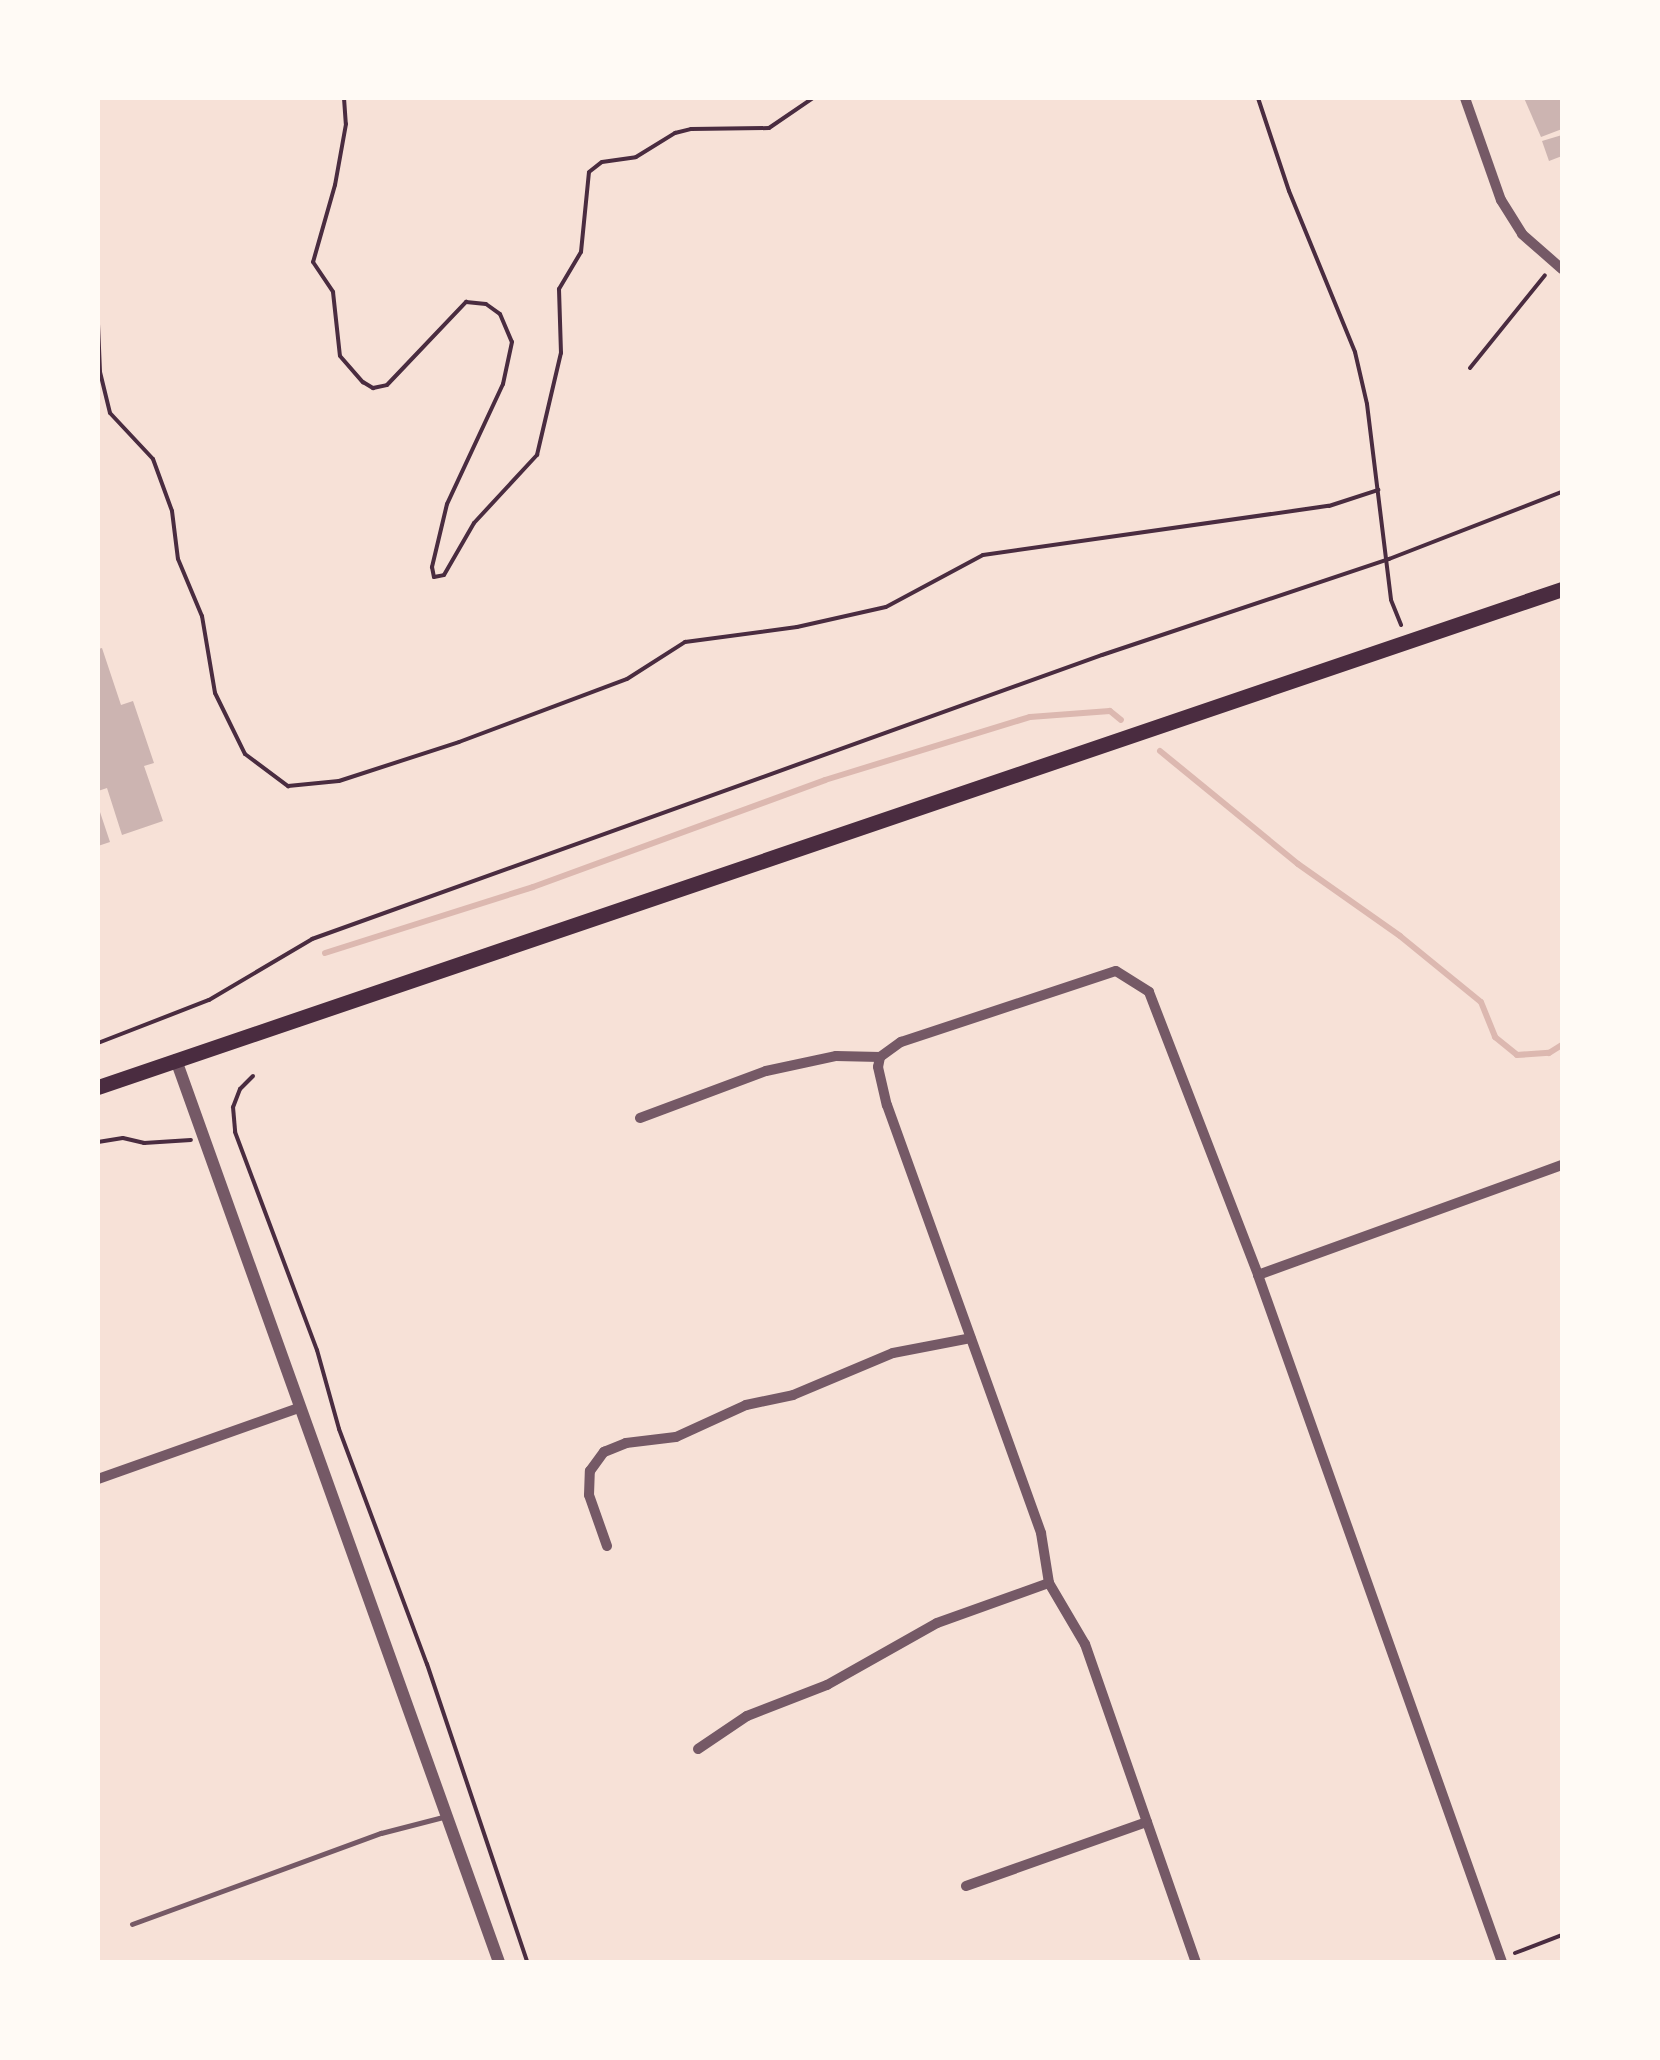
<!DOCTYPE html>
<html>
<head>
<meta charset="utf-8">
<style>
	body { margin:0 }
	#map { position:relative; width:1660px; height:2060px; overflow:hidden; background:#f7e1d7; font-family:Ubuntu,sans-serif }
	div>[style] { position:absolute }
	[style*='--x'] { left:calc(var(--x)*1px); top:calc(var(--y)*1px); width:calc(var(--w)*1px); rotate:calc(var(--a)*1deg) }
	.stream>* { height:6px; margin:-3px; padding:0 3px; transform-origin:3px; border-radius:3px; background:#dcb8b0 }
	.building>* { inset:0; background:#ccb4b1 }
	.path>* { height:4px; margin:-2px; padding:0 2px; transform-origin:2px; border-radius:2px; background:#4a2c40 }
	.service>* { height:5px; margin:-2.5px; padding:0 2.5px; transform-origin:2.5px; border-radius:2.5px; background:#755966 }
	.minor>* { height:10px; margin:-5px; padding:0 5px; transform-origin:5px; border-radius:5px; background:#755966 }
	.tertiary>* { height:12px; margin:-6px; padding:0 6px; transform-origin:6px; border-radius:6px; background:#755966 }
	.primary>* { height:15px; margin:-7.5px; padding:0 7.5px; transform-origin:7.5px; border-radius:7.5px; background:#4a2c40 }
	span { translate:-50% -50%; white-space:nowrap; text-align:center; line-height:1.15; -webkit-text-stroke:10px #fffaf5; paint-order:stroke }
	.frame { position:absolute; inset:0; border:100px solid #fffaf5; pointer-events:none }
</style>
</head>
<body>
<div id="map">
	<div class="stream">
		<div style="--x:1160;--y:751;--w:178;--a:39.3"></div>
		<div style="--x:1298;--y:864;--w:125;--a:35.2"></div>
		<div style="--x:1400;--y:936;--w:104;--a:39.2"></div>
		<div style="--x:1481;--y:1002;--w:38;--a:68"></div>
		<div style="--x:1495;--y:1037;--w:28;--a:39"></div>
		<div style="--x:1517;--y:1055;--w:32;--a:-4"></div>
		<div style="--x:1549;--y:1053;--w:15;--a:-32"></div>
		<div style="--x:325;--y:953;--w:218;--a:-17.6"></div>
		<div style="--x:533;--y:887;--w:311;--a:-20.1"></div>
		<div style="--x:825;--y:780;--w:214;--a:-17.1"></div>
		<div style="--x:1030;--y:717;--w:80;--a:-4.3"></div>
		<div style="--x:1110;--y:711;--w:14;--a:39"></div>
	</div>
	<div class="building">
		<div style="clip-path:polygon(1524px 98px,1562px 98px,1562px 129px,1541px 137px)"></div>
		<div style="clip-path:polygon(1562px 135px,1562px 156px,1549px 161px,1542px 141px)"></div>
		<div style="clip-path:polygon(102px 648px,121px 705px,133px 701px,154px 763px,144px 766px,163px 821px,122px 835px,107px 788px,98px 791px,98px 649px)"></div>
		<div style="clip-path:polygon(98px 806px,110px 842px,98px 846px)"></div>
	</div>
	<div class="path">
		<div style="--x:344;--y:98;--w:26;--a:86"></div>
		<div style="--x:346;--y:124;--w:62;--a:100.2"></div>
		<div style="--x:335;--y:185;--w:80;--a:105.9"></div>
		<div style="--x:313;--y:262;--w:36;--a:56"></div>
		<div style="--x:333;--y:292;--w:64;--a:83.8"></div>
		<div style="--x:340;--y:356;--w:35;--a:49"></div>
		<div style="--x:363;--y:382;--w:12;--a:31"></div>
		<div style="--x:373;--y:388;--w:14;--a:-12"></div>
		<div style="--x:387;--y:385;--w:115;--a:-46.4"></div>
		<div style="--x:466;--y:302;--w:20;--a:6"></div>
		<div style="--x:486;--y:304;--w:17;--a:36"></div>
		<div style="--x:500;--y:314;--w:30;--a:67"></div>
		<div style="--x:512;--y:342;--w:43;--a:102.1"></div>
		<div style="--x:503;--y:384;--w:132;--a:115"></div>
		<div style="--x:447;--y:504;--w:65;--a:103.4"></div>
		<div style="--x:432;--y:567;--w:10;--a:79"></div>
		<div style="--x:434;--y:577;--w:10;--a:-11"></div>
		<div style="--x:444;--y:575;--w:60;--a:-60"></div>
		<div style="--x:474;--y:523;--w:93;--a:-47.2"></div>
		<div style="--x:537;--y:455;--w:105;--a:-76.8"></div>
		<div style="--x:561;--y:353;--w:64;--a:-91.8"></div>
		<div style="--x:559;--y:289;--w:43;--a:-59.3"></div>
		<div style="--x:581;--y:252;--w:80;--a:-84.3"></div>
		<div style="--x:589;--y:172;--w:16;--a:-38"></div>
		<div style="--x:602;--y:162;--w:34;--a:-8"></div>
		<div style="--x:636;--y:157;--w:46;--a:-31.6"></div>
		<div style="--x:675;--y:133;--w:16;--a:-14"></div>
		<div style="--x:691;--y:129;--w:78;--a:-0.7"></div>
		<div style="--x:769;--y:128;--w:53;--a:-34.3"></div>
		<div style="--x:1258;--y:98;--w:98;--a:71.6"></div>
		<div style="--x:1289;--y:191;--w:174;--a:67.7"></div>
		<div style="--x:1355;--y:352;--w:53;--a:77"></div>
		<div style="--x:1367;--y:404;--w:197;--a:83"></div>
		<div style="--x:1391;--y:600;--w:27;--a:68"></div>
		<div style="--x:98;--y:324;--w:48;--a:87.6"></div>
		<div style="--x:100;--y:372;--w:42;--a:76.3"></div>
		<div style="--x:110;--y:413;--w:63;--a:46.9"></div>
		<div style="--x:153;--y:459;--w:55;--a:69.9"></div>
		<div style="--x:172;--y:511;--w:48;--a:82.9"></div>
		<div style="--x:178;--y:559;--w:62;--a:67.2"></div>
		<div style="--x:202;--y:616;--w:78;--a:80.4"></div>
		<div style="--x:215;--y:693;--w:68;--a:63.8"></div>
		<div style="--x:245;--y:754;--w:54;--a:36.7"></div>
		<div style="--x:288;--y:786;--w:51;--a:-5.6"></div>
		<div style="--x:339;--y:781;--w:126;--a:-18"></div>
		<div style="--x:459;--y:742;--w:179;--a:-20.6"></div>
		<div style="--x:627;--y:679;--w:69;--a:-32.5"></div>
		<div style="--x:685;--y:642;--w:113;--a:-7.6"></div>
		<div style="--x:797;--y:627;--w:91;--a:-12.7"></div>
		<div style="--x:886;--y:607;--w:110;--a:-28.2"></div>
		<div style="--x:983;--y:555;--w:349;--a:-8.1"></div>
		<div style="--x:1329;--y:506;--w:52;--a:-18.1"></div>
		<div style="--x:1470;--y:368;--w:119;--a:-51.1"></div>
		<div style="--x:98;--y:1043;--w:119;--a:-21.2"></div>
		<div style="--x:209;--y:1000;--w:120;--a:-30.6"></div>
		<div style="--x:312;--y:939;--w:839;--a:-19.77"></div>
		<div style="--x:1102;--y:655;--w:303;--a:-18.5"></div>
		<div style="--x:1389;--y:559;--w:186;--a:-21.2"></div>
		<div style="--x:253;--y:1076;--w:18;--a:135"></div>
		<div style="--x:240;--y:1089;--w:19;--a:111"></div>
		<div style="--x:233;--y:1107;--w:25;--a:85"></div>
		<div style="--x:235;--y:1132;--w:233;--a:69.4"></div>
		<div style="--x:317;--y:1350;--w:82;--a:74.4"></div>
		<div style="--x:339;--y:1429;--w:251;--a:69.5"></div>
		<div style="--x:427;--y:1664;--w:314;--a:71.4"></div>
		<div style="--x:98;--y:1142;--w:25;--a:-9"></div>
		<div style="--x:123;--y:1138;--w:22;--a:13"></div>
		<div style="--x:144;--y:1143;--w:47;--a:-3.7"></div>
		<div style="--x:1515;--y:1953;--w:50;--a:-21"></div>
	</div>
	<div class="service">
		<div style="--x:132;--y:1924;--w:265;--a:-20.1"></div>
		<div style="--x:381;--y:1833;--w:64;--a:-14.5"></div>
	</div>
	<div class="minor">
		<div style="--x:1465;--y:98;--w:108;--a:70.6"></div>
		<div style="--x:1501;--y:200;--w:40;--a:58"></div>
		<div style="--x:1522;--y:234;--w:53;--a:41.2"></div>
		<div style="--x:880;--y:1057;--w:26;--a:-36"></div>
		<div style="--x:901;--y:1042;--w:226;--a:-18.3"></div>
		<div style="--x:1116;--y:971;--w:39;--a:32"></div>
		<div style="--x:1149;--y:992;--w:303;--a:68.9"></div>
		<div style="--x:1258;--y:1275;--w:729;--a:70.45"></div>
		<div style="--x:880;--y:1057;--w:10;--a:101"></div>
		<div style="--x:878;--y:1067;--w:39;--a:77"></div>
		<div style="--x:887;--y:1105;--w:455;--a:70.2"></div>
		<div style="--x:1041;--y:1533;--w:51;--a:80.9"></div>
		<div style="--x:1049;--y:1583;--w:71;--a:59.5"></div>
		<div style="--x:1085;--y:1644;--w:337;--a:70.8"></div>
		<div style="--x:640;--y:1118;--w:134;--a:-20.5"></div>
		<div style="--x:766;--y:1071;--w:72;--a:-12.1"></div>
		<div style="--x:836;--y:1056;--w:44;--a:1.3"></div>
		<div style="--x:1258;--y:1275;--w:323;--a:-19.9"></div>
		<div style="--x:98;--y:1479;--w:212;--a:-19.5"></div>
		<div style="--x:607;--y:1546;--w:54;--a:-109.4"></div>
		<div style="--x:589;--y:1495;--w:24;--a:-88"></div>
		<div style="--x:590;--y:1471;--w:24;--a:-54"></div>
		<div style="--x:604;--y:1452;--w:24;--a:-22"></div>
		<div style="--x:626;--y:1443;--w:50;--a:-6.8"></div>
		<div style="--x:676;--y:1437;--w:77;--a:-24.6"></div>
		<div style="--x:746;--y:1405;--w:48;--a:-12"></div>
		<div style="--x:793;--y:1395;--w:108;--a:-22.8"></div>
		<div style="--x:893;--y:1353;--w:79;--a:-10.9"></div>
		<div style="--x:698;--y:1749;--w:59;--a:-34"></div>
		<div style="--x:747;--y:1716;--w:86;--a:-21.2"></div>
		<div style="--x:827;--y:1685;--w:126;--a:-29.4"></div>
		<div style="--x:937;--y:1623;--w:119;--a:-19.7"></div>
		<div style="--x:966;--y:1886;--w:192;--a:-19.5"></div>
	</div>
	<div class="tertiary">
		<div style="--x:176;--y:1060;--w:958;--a:70.3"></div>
	</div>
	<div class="primary">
		<div style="--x:98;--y:1087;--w:1546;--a:-18.79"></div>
	</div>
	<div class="frame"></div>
</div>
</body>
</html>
